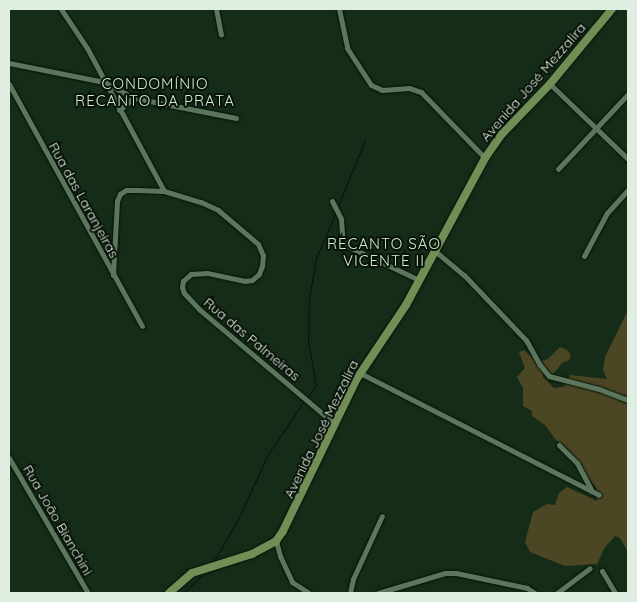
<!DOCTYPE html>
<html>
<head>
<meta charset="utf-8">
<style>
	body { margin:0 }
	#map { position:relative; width:637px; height:602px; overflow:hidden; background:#152c18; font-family:Quicksand,sans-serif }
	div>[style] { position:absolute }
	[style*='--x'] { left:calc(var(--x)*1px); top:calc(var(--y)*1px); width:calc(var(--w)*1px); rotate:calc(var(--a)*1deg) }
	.green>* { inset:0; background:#4b4725 }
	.stream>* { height:1px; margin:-0.5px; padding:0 0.5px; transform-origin:0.5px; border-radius:0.5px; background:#021514 }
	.roads { filter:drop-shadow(0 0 1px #011403) drop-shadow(0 0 1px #011403) }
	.street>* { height:5px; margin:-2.5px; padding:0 2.5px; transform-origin:2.5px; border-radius:2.5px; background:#5c765e }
	.secondary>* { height:8px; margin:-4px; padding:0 4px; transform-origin:4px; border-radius:4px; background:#718e57 }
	span { translate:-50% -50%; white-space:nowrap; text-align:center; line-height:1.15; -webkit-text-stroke:4px #081209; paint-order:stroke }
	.street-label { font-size:14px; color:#e0eee1 }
	.neighbourhood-label { font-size:15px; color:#ceebd0; letter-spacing:1px }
	.frame { position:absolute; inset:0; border:10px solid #e0eee1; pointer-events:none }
</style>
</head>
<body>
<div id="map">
	<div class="green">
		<div style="clip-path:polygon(628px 310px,628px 552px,620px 538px,615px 536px,605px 547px,597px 564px,565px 566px,530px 552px,525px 542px,533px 512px,547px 504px,555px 505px,559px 493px,567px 487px,597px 501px,596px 488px,567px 448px,556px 440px,545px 425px,532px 416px,532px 411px,523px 406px,523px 388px,517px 377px,525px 368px,519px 352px,524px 350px,531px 357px,542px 361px,548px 359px,560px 347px,567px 350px,571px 355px,569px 360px,562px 363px,553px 374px,543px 373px,543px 377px,554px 388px,564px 387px,570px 375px,607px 379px,603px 370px,605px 357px)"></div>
	</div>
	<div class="stream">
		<div style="--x:338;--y:206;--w:71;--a:-67.8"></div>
		<div style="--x:307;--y:398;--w:16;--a:-55"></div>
		<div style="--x:316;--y:385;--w:44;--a:-100.5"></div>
		<div style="--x:308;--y:342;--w:43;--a:-88.7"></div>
		<div style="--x:309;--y:299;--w:42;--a:-80.3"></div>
		<div style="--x:316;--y:258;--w:50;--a:-66.5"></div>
		<div style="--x:214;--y:561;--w:48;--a:-60.3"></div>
		<div style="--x:238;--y:519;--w:72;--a:-65.2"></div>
		<div style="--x:268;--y:454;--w:64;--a:-55.8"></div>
		<div style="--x:183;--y:593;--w:26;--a:-43"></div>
	</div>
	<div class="roads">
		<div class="street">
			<div style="--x:61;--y:9;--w:47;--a:56.3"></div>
			<div style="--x:87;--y:48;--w:162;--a:61.7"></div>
			<div style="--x:216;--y:9;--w:26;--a:79"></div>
			<div style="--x:339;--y:9;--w:40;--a:78"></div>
			<div style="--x:347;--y:48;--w:44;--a:57"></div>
			<div style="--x:371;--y:85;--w:12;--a:24"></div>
			<div style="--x:382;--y:90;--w:27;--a:-4"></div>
			<div style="--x:409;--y:88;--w:13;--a:18"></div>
			<div style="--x:421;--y:92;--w:92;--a:45.9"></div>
			<div style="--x:9;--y:63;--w:97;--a:11.3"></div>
			<div style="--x:104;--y:82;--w:34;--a:28"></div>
			<div style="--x:134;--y:98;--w:104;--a:11.1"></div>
			<div style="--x:9;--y:84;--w:276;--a:61.2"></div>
			<div style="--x:550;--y:84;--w:108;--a:43.9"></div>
			<div style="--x:119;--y:110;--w:19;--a:-39"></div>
			<div style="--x:558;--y:169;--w:103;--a:-47"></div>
			<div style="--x:332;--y:201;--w:20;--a:63"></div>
			<div style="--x:341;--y:219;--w:16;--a:86"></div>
			<div style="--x:342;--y:235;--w:10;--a:73"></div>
			<div style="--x:345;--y:245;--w:82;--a:25.3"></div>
			<div style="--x:435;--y:251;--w:38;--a:40"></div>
			<div style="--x:464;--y:275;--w:90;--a:46.4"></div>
			<div style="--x:526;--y:340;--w:29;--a:61"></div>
			<div style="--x:540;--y:365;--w:14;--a:51"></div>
			<div style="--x:549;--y:376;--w:52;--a:14.6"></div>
			<div style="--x:599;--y:389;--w:31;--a:21"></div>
			<div style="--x:584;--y:256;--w:49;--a:-61.9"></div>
			<div style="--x:607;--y:213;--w:31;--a:-48"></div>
			<div style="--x:113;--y:275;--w:74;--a:-86.9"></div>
			<div style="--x:117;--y:201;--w:8;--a:-67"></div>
			<div style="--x:120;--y:194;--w:7;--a:-34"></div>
			<div style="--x:126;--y:190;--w:11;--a:0"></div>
			<div style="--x:137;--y:190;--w:27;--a:2"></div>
			<div style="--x:164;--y:191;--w:39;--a:17"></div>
			<div style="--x:201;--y:202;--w:19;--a:25"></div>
			<div style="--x:218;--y:210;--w:52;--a:40.4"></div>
			<div style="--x:258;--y:244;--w:12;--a:66"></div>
			<div style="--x:263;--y:255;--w:11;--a:95"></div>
			<div style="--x:262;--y:266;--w:9;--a:111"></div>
			<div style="--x:259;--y:274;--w:9;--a:139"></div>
			<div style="--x:252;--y:280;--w:7;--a:172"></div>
			<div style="--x:245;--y:281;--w:39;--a:-168"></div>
			<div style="--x:207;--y:273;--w:16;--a:176"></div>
			<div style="--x:191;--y:274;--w:11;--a:139"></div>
			<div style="--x:183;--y:281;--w:6;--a:99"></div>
			<div style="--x:182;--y:287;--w:6;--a:72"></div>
			<div style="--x:184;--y:293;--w:23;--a:47"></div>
			<div style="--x:200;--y:310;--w:177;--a:40.2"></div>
			<div style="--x:360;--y:373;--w:268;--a:27"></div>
			<div style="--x:559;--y:445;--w:25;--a:45"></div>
			<div style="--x:577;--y:463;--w:32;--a:62"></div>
			<div style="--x:9;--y:458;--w:156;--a:59.7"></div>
			<div style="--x:276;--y:541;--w:16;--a:75"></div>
			<div style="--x:280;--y:556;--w:29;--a:65"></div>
			<div style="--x:292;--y:582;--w:20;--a:33"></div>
			<div style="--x:602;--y:571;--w:26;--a:59"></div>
			<div style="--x:350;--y:593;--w:14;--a:-78"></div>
			<div style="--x:353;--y:579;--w:69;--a:-65.3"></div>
			<div style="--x:378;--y:593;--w:70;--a:-16.6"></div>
			<div style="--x:445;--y:573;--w:11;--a:0"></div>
			<div style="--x:456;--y:573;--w:73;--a:11.9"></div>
			<div style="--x:527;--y:588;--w:9;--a:32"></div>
			<div style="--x:557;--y:593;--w:41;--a:-37.1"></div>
		</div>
		<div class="secondary">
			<div style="--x:169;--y:593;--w:30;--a:-41"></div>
			<div style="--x:192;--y:573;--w:63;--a:-17.6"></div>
			<div style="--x:252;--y:554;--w:27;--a:-28"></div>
			<div style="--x:276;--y:541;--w:12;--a:-55"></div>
			<div style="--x:283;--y:531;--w:168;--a:-64.2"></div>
			<div style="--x:356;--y:380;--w:90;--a:-56.3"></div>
			<div style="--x:406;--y:305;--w:167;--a:-61.7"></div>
			<div style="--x:485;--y:158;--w:29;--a:-55"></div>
			<div style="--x:502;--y:134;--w:69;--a:-46.2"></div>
			<div style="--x:550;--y:84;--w:97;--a:-50.4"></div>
		</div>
	</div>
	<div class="street-label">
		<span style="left:533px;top:82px;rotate:-49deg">Avenida José Mezzalira</span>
		<span style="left:84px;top:200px;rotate:61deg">Rua das Laranjeiras</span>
		<span style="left:252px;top:339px;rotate:40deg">Rua das Palmeiras</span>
		<span style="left:321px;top:429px;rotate:-64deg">Avenida José Mezzalira</span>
		<span style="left:58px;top:520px;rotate:60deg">Rua João Bianchini</span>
	</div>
	<div class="neighbourhood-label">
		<span style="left:155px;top:92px">CONDOMÍNIO<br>RECANTO DA PRATA</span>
		<span style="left:384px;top:252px">RECANTO SÃO<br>VICENTE II</span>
	</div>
	<div class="frame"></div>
</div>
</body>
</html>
